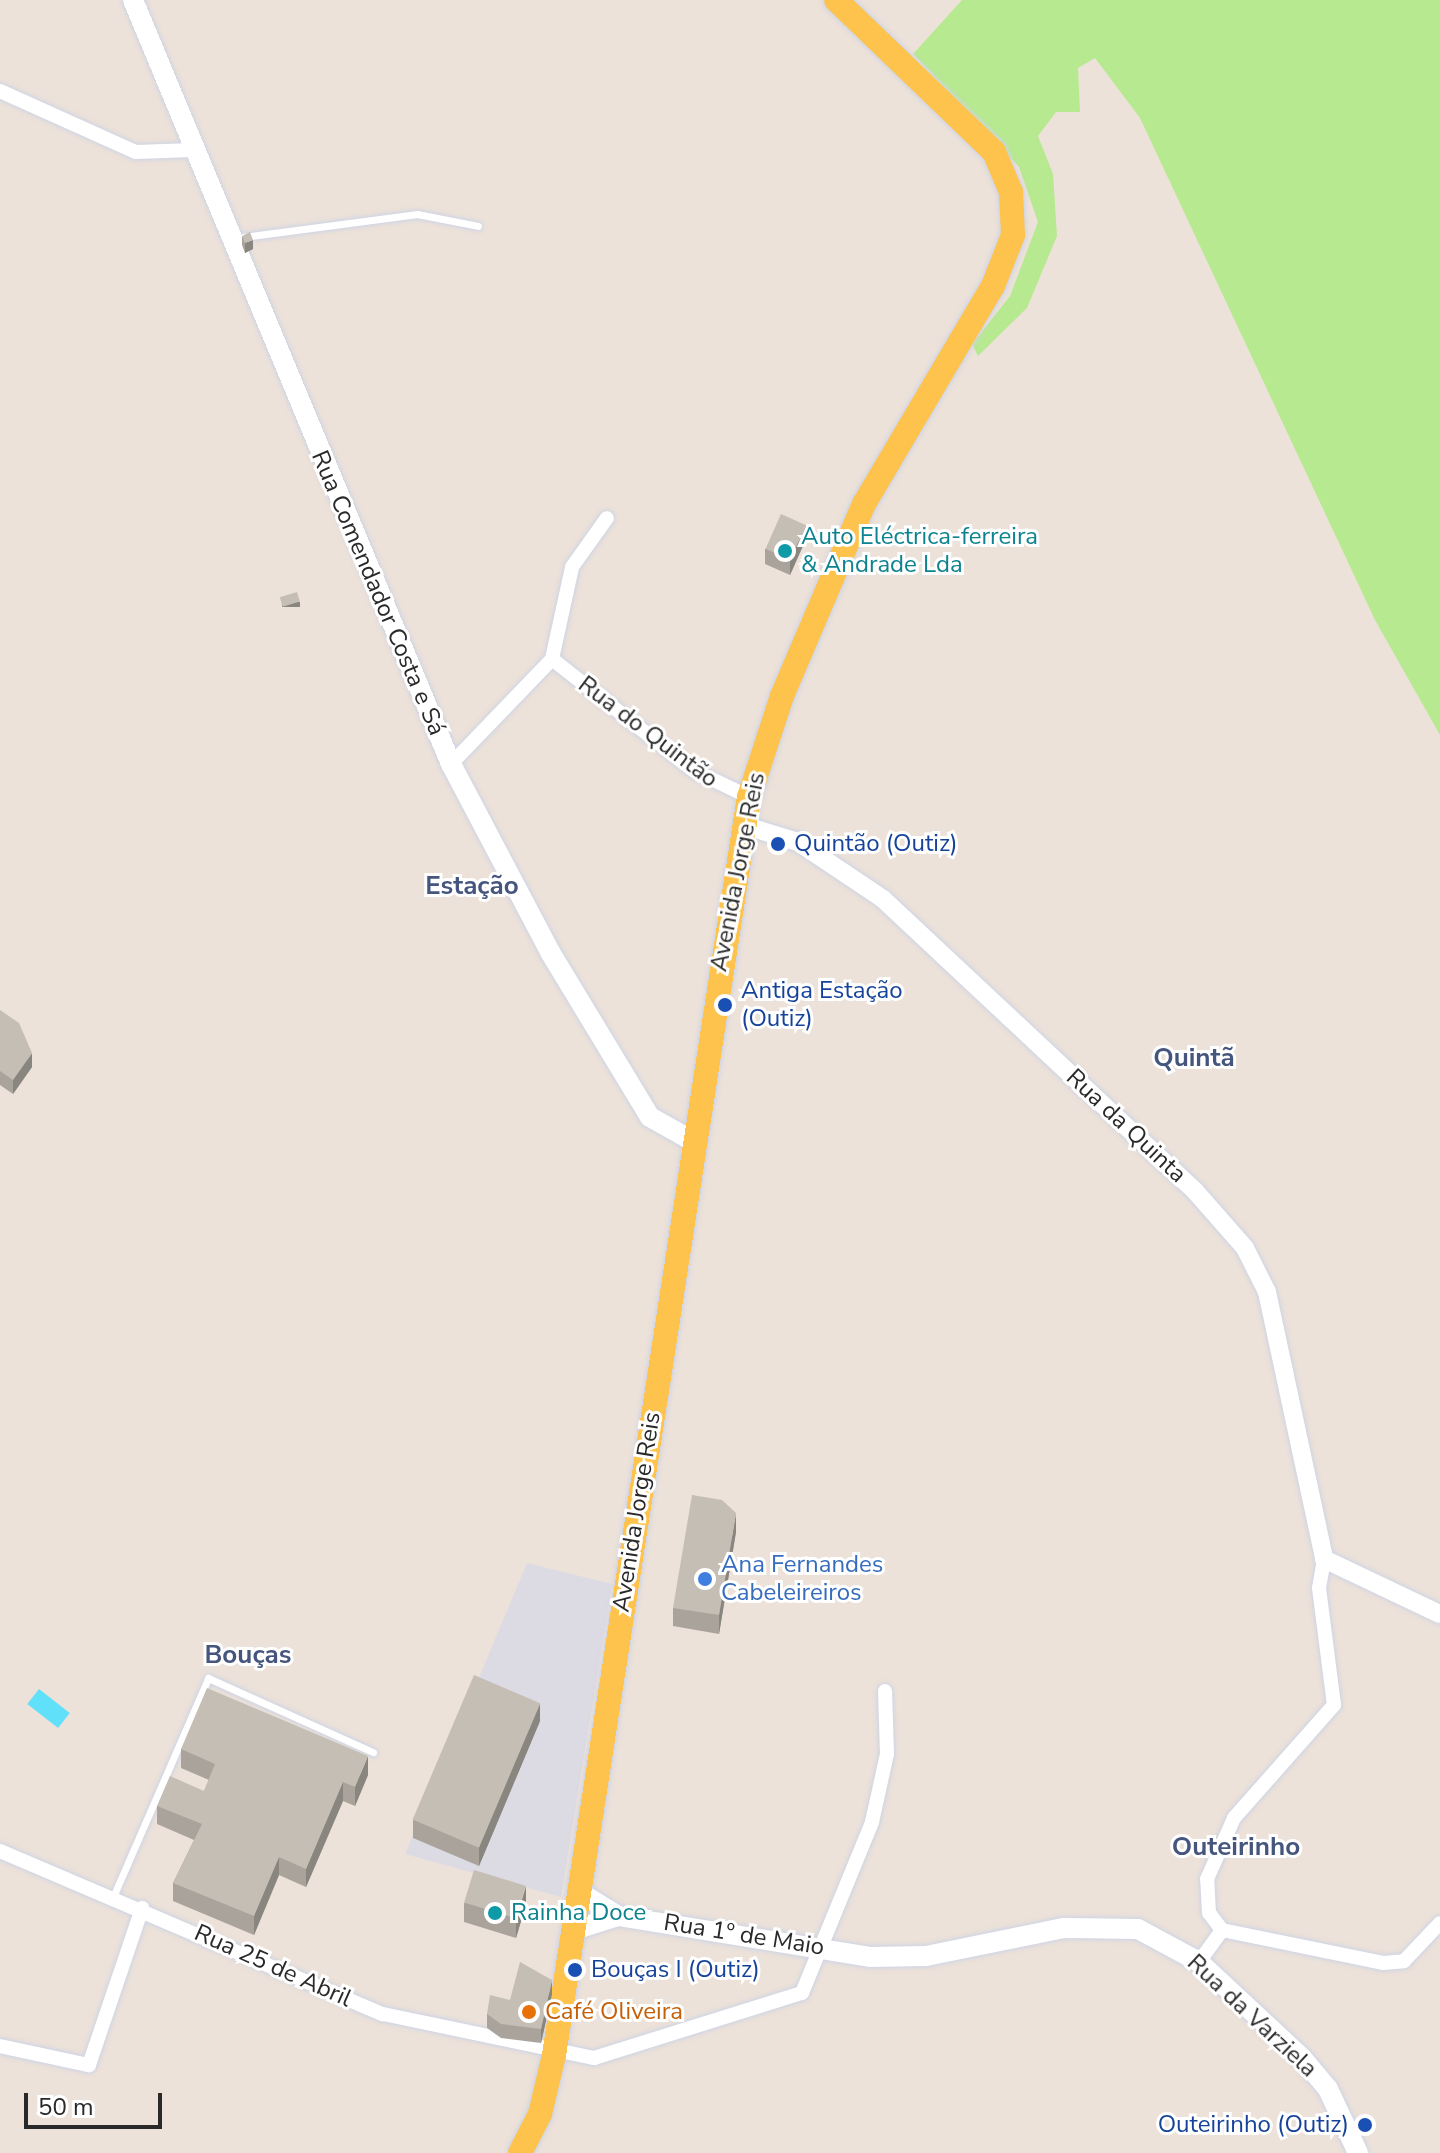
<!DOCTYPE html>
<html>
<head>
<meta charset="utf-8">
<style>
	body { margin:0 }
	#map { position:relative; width:1440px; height:2153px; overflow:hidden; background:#ede2d9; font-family:"Nunito Sans",sans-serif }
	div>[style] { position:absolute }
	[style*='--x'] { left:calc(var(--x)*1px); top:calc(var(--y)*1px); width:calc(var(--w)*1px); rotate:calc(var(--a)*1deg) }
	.industrial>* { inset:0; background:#dcdbe4 }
	.green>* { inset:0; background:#b7e990 }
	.water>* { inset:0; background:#61e0fa; transform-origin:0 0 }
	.roads { filter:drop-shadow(0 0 2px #ced4e4) drop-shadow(0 0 2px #ced4e4) }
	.service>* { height:7px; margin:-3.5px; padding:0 3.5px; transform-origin:3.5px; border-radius:3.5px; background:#fff }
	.minor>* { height:14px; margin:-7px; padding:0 7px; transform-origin:7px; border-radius:7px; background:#fff }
	.tertiary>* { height:18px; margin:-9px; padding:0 9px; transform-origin:9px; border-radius:9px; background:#fff }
	.secondary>* { height:20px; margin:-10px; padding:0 10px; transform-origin:10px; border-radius:10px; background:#fff }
	.primary>* { height:24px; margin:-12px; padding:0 12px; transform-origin:12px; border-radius:12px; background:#fec34d }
	.wall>* { inset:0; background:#a9a39c }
	.shaded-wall>* { inset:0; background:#89857f; transform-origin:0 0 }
	.building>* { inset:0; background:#c4beb5; transform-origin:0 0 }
	.dots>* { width:22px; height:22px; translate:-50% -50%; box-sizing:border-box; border:4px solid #fff; border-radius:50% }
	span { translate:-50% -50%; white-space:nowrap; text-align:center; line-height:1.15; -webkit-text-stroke:6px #fff; paint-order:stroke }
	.culture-label { font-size:24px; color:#0d838f }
	.left { translate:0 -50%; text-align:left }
	.street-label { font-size:24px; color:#292929 }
	.transit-label { font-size:24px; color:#164399 }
	.right { translate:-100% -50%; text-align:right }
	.shop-label { font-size:24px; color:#366cbe }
	.food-label { font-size:24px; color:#c56008 }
	.neighbourhood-label { font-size:26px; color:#45557e; font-weight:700 }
	.scale { position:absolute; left:24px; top:2093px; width:138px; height:36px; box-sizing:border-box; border:4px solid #292929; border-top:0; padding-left:10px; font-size:24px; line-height:28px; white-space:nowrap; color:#292929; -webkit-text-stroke:6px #fff; paint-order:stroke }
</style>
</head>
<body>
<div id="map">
	<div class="industrial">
		<div style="clip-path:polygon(527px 1563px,612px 1584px,561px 1897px,405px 1854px)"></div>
	</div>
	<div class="green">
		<div style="clip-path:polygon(962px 0,1440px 0,1440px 735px,1375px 620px,1140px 118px,1095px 58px,1078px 68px,1080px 112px,1056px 112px,1038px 136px,1053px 174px,1057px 236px,1027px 308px,978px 356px,972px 344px,1010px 296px,1038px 222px,1019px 167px,913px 54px)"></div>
	</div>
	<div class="water">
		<div style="left:39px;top:1689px;width:39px;height:19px;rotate:38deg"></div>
	</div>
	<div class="roads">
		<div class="service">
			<div style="--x:243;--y:237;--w:176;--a:-7.5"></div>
			<div style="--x:417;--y:214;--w:62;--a:11.1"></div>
			<div style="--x:113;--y:1897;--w:239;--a:-66.5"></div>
			<div style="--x:208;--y:1678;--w:181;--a:24.2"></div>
		</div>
		<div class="minor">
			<div style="--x:0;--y:91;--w:149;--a:24.2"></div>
			<div style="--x:136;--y:152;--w:57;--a:-2"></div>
			<div style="--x:552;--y:659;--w:94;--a:-77.7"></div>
			<div style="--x:572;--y:567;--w:60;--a:-54.5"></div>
			<div style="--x:451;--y:764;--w:146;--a:-46.1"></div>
			<div style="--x:552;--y:659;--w:179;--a:38.2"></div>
			<div style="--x:693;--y:770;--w:62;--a:25.7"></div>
			<div style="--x:0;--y:1851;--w:416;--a:23.1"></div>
			<div style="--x:383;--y:2014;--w:216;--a:11.8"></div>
			<div style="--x:594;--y:2058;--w:218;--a:-17.4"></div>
			<div style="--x:802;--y:1993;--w:185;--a:-67.7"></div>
			<div style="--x:872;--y:1822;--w:70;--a:-77.6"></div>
			<div style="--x:887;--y:1754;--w:63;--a:-91.8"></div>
			<div style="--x:1222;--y:1930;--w:164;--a:11.6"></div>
			<div style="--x:1383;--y:1963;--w:21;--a:-5"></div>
			<div style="--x:1404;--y:1961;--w:52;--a:-46.5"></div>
			<div style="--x:1199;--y:1962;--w:39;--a:-54"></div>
			<div style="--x:1222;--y:1930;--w:21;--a:-127"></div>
			<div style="--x:1209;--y:1913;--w:34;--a:-93"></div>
			<div style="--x:1207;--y:1879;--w:67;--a:-66.1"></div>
			<div style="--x:1234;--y:1818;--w:151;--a:-48.5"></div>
			<div style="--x:1334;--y:1705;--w:118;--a:-97.3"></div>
			<div style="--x:1319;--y:1588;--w:29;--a:-80"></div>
			<div style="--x:0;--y:2046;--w:91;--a:12.1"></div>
			<div style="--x:89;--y:2065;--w:166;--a:-71.3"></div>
		</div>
		<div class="tertiary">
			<div style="--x:743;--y:825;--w:58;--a:17.2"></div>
			<div style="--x:798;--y:842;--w:102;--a:33.8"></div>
			<div style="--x:883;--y:899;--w:427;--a:43.1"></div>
			<div style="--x:1195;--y:1191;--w:76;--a:48.7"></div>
			<div style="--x:1245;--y:1248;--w:49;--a:63.4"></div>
			<div style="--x:1267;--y:1292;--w:273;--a:77.9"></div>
			<div style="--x:1324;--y:1559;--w:128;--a:25.4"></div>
		</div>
		<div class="secondary">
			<div style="--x:133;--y:0;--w:828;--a:67.4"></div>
			<div style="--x:451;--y:764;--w:212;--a:62.2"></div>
			<div style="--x:550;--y:952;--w:193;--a:58.8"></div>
			<div style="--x:650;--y:1117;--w:49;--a:29.2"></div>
			<div style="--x:579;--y:1892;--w:46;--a:31.6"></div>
			<div style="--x:618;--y:1916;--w:255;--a:9.2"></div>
			<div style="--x:870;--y:1957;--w:56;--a:-1"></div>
			<div style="--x:926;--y:1956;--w:141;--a:-11.5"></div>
			<div style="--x:1064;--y:1928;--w:74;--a:0.8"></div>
			<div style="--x:1138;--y:1929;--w:69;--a:28.4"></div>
			<div style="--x:1199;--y:1962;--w:141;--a:43"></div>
			<div style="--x:1302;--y:2058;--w:40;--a:50"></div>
			<div style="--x:1328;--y:2089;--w:71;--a:64.9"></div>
			<div style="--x:574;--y:1930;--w:46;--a:-17.7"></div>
		</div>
		<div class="primary">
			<div style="--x:520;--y:2153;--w:44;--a:-62.9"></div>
			<div style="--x:540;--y:2114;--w:61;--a:-76.7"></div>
			<div style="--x:554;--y:2055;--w:1273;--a:-81.19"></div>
			<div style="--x:749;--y:797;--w:106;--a:-71.9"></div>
			<div style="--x:782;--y:696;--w:209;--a:-66.9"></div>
			<div style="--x:864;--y:504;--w:253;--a:-59.4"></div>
			<div style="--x:993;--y:286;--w:55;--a:-68.6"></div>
			<div style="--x:1013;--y:235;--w:43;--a:-92.7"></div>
			<div style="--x:1011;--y:192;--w:43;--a:-113"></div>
			<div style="--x:994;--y:152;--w:219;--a:-136.1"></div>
		</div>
	</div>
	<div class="wall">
		<div style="clip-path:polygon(242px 236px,253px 249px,245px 253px,242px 245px)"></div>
		<div style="clip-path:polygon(806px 539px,790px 575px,765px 564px,765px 549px)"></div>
		<div style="clip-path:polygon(0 1010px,32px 1067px,13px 1094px,0 1085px)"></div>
		<div style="clip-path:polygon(736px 1532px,719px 1634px,673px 1626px,673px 1608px)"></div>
		<div style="clip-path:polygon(540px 1721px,479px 1866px,413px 1838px,413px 1820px)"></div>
		<div style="clip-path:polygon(181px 1749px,368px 1775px,355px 1806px,343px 1801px,306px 1887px,279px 1875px,254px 1935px,173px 1901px,173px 1883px,194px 1840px,157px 1824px,157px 1806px,204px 1791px,209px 1780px,181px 1768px)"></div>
		<div style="clip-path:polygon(464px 1903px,526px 1904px,516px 1938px,464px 1922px)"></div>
		<div style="clip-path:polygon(552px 1994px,541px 2043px,501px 2038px,487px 2028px,487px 2014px,510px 2000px)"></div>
	</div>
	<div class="shaded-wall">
		<div style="clip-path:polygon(253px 240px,253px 249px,245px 253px,245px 243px)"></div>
		<div style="clip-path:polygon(806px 525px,806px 539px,790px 575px,790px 560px)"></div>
		<div style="left:300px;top:602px;width:5px;height:18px;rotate:90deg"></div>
		<div style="clip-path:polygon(32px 1053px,32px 1067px,13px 1094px,13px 1080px)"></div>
		<div style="clip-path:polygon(736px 1513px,736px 1532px,719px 1634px,719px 1615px)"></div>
		<div style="clip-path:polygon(540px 1703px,540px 1721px,479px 1866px,479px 1847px)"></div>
		<div style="clip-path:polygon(368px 1756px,368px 1775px,355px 1806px,355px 1787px)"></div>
		<div style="clip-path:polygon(343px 1782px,343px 1801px,306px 1887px,306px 1869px)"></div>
		<div style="clip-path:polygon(279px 1857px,279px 1875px,254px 1935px,254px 1916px)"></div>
		<div style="clip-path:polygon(526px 1886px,526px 1904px,516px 1938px,516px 1919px)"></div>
		<div style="clip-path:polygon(552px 1980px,552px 1994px,541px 2043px,541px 2029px)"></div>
	</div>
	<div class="building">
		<div style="clip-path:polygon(250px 232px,253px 240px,245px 243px,242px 236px)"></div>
		<div style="left:781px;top:514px;width:27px;height:38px;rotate:24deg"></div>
		<div style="left:297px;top:592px;width:10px;height:18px;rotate:73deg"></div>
		<div style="clip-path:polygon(0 1010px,19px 1023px,32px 1053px,13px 1080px,0 1071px)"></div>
		<div style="clip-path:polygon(692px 1495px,722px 1500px,736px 1513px,719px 1615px,673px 1608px)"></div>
		<div style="left:474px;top:1675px;width:72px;height:157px;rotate:23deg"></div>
		<div style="clip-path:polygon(207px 1688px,368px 1756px,355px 1787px,343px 1782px,306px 1869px,279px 1857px,254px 1916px,173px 1883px,202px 1824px,157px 1806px,170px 1776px,204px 1791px,215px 1764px,181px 1749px)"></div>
		<div style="left:474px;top:1870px;width:54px;height:34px;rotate:17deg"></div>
		<div style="clip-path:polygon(520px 1962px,552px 1980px,541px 2029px,501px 2024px,487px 2014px,490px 1995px,510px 2000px)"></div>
	</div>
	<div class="dots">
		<div style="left:785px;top:551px;background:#0f9aa8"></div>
		<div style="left:778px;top:844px;background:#1a4fb4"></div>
		<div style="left:725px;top:1005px;background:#1a4fb4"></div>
		<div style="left:705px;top:1579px;background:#3f7fe0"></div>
		<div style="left:495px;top:1913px;background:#0f9aa8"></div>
		<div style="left:575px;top:1970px;background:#1a4fb4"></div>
		<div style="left:529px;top:2012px;background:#e8710a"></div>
		<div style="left:1365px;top:2125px;background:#1a4fb4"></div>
	</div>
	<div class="culture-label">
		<span class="left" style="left:801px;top:551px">Auto Eléctrica-ferreira<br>&amp; Andrade Lda</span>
		<span class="left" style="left:511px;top:1913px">Rainha Doce</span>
	</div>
	<div class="street-label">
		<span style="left:378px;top:593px;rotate:67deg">Rua Comendador Costa e Sá</span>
		<span style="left:648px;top:732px;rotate:37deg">Rua do Quintão</span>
		<span style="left:738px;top:872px;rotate:-79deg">Avenida Jorge Reis</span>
		<span style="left:1126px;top:1126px;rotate:43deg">Rua da Quinta</span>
		<span style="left:637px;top:1512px;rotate:-81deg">Avenida Jorge Reis</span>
		<span style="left:744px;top:1935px;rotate:9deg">Rua 1º de Maio</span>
		<span style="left:273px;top:1966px;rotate:24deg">Rua 25 de Abril</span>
		<span style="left:1252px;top:2016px;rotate:43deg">Rua da Varziela</span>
	</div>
	<div class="transit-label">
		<span class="left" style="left:794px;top:844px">Quintão (Outiz)</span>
		<span class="left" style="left:741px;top:1005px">Antiga Estação<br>(Outiz)</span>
		<span class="left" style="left:591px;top:1970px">Bouças I (Outiz)</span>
		<span class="right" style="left:1349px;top:2125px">Outeirinho (Outiz)</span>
	</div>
	<div class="shop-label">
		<span class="left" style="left:721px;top:1579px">Ana Fernandes<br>Cabeleireiros</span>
	</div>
	<div class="food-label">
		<span class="left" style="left:545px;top:2012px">Café Oliveira</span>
	</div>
	<div class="neighbourhood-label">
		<span style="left:472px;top:886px">Estação</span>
		<span style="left:1194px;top:1058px">Quintã</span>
		<span style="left:248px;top:1655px">Bouças</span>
		<span style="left:1236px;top:1847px">Outeirinho</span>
	</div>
	<div class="scale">50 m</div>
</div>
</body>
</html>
